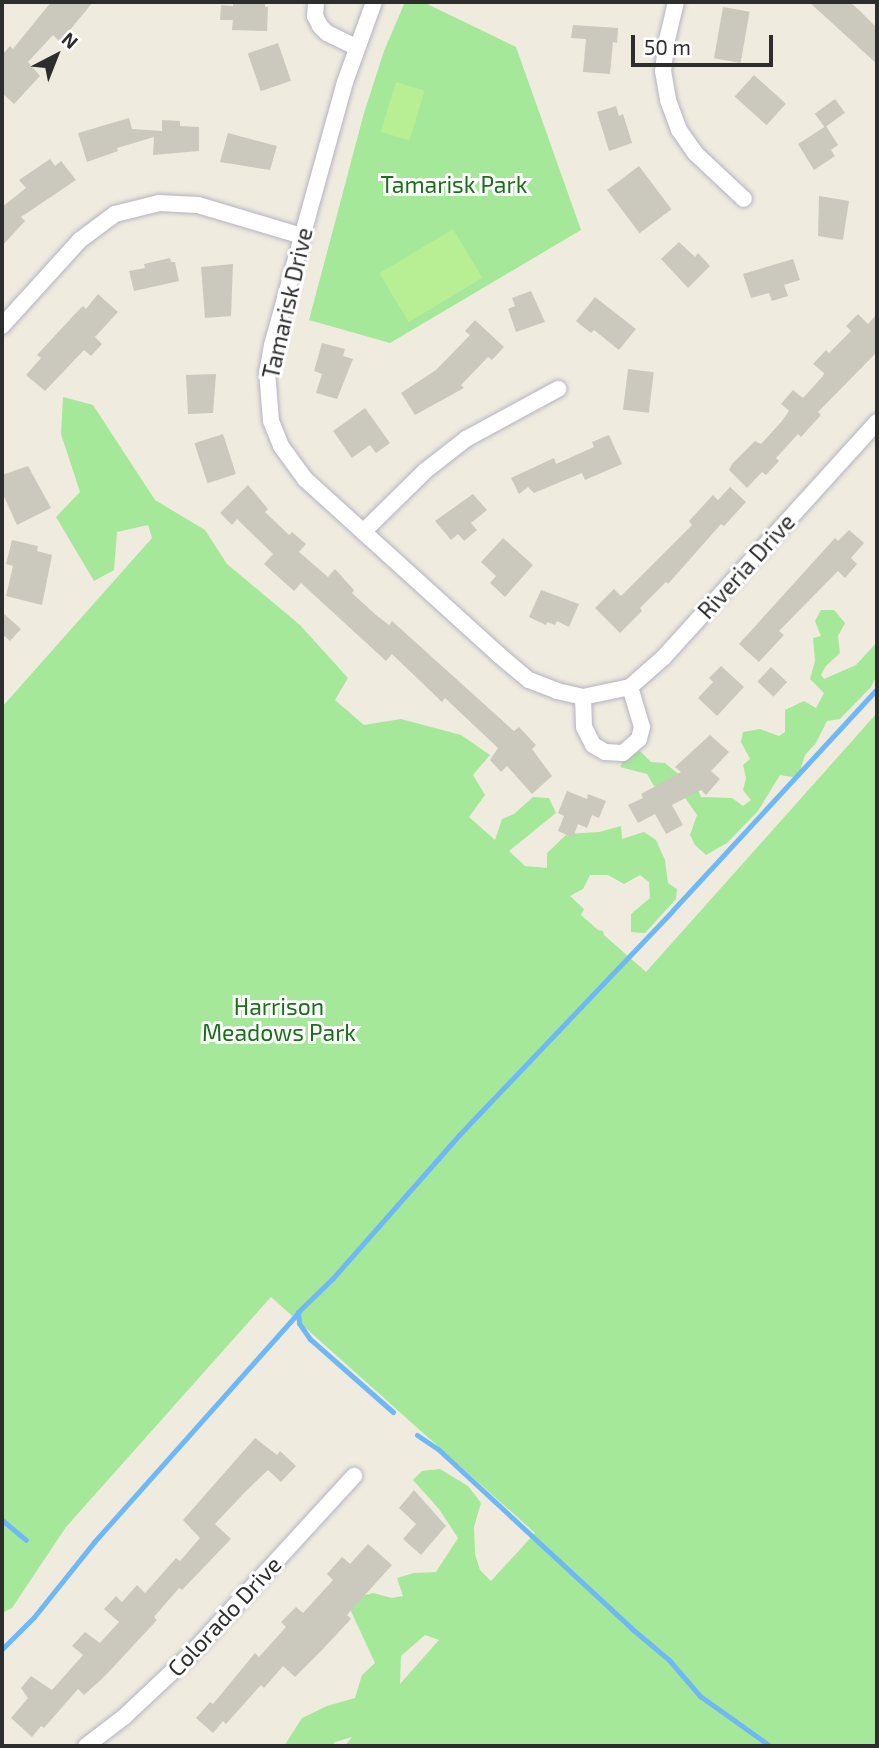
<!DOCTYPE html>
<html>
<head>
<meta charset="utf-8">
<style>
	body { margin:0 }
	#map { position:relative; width:879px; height:1748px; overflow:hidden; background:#efebdf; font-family:"Exo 2",sans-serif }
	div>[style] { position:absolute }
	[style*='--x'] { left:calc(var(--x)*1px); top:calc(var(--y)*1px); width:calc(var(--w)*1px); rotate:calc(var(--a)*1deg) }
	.green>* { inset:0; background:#a6e899 }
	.pitch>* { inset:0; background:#b8ef95; transform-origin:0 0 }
	.stream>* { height:5px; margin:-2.5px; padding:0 2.5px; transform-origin:2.5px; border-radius:2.5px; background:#6eb8f5 }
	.building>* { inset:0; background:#cbc9bd; transform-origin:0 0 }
	.roads { filter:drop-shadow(0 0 2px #b3b3c1) drop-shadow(0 0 2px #b3b3c1) }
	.minor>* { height:16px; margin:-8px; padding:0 8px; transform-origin:8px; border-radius:8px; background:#fff }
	span { translate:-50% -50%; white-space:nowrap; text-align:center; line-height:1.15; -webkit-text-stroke:6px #fff; paint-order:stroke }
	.park-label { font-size:23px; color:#197017 }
	.street-label { font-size:23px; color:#2d2d2d }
	.frame { position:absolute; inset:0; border:4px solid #2d2d2d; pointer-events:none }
	.north { position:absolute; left:21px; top:21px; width:70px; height:70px; -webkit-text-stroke:5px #fff; paint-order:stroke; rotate:42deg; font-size:19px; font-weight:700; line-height:28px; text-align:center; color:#2d2d2d }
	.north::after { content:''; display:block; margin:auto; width:24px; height:32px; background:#2d2d2d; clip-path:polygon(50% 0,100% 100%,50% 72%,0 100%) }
	.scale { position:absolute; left:631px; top:35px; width:142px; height:32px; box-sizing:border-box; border:4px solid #2d2d2d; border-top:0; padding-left:9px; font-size:21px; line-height:24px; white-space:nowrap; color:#2d2d2d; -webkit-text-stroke:5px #fff; paint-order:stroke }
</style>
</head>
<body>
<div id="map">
	<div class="green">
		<div style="clip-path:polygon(405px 2px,423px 2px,516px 47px,581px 230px,390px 343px,309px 320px,364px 113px,384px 51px)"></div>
		<div style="clip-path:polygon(evenodd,63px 397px,93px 405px,155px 500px,205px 530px,227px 564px,300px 625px,348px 678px,335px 700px,364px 725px,401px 719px,461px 735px,490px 755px,473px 775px,485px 795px,469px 817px,495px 840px,502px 819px,514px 814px,533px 797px,549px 798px,556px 813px,509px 851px,525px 866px,547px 868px,547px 853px,567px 834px,599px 832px,621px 826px,622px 839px,644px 832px,656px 840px,665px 860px,668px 883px,677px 889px,676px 899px,645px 933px,631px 932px,631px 914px,650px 898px,649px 882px,640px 875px,624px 884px,608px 875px,590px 875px,583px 889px,570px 896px,584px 909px,581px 915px,598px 930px,603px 931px,604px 935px,646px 972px,877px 713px,877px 1746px,345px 1746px,352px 1737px,335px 1742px,332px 1746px,284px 1746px,302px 1718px,327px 1706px,355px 1698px,362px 1675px,375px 1663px,349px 1607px,351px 1599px,373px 1593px,392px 1598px,403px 1596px,397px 1578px,414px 1573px,436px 1572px,458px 1538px,439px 1509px,413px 1480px,422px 1471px,440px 1469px,468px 1486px,481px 1503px,474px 1527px,475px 1554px,480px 1570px,491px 1581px,535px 1533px,271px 1297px,66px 1527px,12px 1608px,2px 1613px,2px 707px,152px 538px,148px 525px,117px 532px,114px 570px,94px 581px,56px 517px,80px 492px,61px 434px,63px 397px,425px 1635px,439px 1640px,400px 1684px,401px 1656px,425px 1635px)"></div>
		<div style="clip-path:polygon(821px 610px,834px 610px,845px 623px,838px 636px,840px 653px,826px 666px,821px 675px,824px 679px,856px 665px,877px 642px,877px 675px,871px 687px,840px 719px,827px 721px,816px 743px,805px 755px,798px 778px,780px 775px,758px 811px,727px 843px,706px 855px,695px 845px,690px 835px,697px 815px,679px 789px,654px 786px,647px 774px,620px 767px,626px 756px,640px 751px,651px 762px,665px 763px,698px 790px,701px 797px,732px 798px,743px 806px,751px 800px,743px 790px,746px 778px,743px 765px,750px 759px,741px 742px,743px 732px,760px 729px,779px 736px,785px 732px,785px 710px,804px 701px,816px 708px,824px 693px,810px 679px,815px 661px,813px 638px,821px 636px,815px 621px)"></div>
	</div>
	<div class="pitch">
		<div style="left:396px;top:82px;width:30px;height:52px;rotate:17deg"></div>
		<div style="left:453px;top:229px;width:57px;height:86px;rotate:59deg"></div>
	</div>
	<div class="stream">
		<div style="--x:393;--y:1412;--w:111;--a:-138.7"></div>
		<div style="--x:310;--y:1339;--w:19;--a:-125"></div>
		<div style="--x:299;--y:1323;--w:11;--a:-95"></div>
		<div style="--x:298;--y:1312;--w:49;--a:-44.2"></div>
		<div style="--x:333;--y:1278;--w:191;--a:-48.6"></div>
		<div style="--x:459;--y:1135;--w:309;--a:-46.4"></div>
		<div style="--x:672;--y:911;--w:302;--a:-47.3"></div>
		<div style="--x:417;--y:1435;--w:25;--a:34"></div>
		<div style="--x:438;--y:1449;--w:263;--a:42.8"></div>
		<div style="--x:631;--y:1628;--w:50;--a:40.1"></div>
		<div style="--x:669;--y:1660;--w:48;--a:49.3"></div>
		<div style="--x:700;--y:1696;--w:86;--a:35.5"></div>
		<div style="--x:2;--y:1520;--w:31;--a:40"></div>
		<div style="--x:2;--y:1649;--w:45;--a:-45"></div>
		<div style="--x:34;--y:1617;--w:96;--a:-51.3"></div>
		<div style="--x:94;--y:1542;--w:307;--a:-48.3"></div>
	</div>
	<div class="building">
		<div style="clip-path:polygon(51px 2px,93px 2px,60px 42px,53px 35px,28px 62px,40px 76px,14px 104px,2px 93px,2px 55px,10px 46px,13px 49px)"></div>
		<div style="clip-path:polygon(233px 2px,265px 2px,265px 7px,268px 7px,267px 31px,232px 30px,233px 20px,220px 20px,221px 5px,233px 6px)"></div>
		<div style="clip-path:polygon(809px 2px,850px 2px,859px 10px,877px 28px,877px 64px)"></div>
		<div style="left:723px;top:7px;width:27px;height:52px;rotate:10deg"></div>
		<div style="clip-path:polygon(573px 25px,618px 28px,617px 43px,613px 42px,610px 74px,583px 72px,586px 39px,571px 38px)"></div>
		<div style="left:278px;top:43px;width:40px;height:32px;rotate:71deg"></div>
		<div style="left:754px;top:75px;width:43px;height:29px;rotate:42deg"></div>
		<div style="left:835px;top:99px;width:17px;height:25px;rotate:54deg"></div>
		<div style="clip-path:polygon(616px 106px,619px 116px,623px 114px,632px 143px,609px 151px,597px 112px)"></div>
		<div style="clip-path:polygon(129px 118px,132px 129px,162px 131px,162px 120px,180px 121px,180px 126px,199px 127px,199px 151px,153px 155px,154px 137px,117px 148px,118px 151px,87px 162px,78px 133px)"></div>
		<div style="clip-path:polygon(826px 126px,838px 145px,831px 150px,835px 156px,814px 170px,798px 144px)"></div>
		<div style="clip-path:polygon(228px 133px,277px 146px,270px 170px,220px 162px)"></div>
		<div style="clip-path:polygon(50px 159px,55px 166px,61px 161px,76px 180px,21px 217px,25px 221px,2px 246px,2px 207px,26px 188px,19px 180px)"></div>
		<div style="left:639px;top:166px;width:54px;height:40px;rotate:53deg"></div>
		<div style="clip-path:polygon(819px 196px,849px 201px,843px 240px,818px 236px)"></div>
		<div style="clip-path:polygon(679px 242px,695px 257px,698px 253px,710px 266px,688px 288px,661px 259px)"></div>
		<div style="clip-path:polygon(170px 258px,171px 262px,175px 262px,179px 281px,134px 291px,129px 271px,145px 268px,144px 264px)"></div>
		<div style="clip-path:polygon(793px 259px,800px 280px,784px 285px,788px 296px,772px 301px,769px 293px,751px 298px,743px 274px)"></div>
		<div style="clip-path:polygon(233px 264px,231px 316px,205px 318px,201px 267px)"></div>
		<div style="clip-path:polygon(531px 291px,545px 322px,516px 332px,508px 309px,515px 306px,512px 298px)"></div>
		<div style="clip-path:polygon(98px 294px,118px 312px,95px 337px,102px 344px,91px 356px,84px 350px,45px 391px,26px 375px,41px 358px,37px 355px,74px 315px,83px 306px,86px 309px)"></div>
		<div style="clip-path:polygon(595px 297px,636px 329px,619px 350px,594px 330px,591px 333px,576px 321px)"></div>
		<div style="clip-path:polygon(858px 314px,868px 324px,877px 314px,877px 352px,818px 412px,821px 415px,801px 437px,798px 434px,776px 458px,779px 461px,766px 475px,762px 472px,747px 488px,729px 470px,732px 464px,755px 441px,761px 444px,782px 421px,789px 411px,781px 404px,793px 390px,803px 398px,823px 376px,824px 373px,813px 364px,826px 350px,829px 353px,851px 331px,846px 326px)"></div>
		<div style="clip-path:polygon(475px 320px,504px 347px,492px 360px,488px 357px,461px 385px,464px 388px,415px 415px,401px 393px,436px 370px,470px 335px,465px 331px)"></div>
		<div style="clip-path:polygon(322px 343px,345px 349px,343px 356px,353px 359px,337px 399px,316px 393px,322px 374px,314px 371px)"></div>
		<div style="left:628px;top:369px;width:26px;height:41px;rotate:7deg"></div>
		<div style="clip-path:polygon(216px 374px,213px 413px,188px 414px,186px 375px)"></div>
		<div style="clip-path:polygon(365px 408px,390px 443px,376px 453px,370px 445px,352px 458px,333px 431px)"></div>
		<div style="left:223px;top:434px;width:42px;height:30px;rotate:72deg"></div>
		<div style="clip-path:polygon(609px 435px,622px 464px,585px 480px,582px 473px,534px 493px,528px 487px,519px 494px,511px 478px,554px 458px,556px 464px,594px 447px,592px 442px)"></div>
		<div style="clip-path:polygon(28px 466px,51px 508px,17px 525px,2px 492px,2px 475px)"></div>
		<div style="clip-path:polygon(248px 485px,268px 509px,265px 512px,289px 535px,292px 532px,306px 544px,299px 552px,328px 577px,335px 569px,354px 590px,352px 593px,376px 615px,389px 625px,392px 621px,514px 731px,519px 727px,536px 745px,532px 749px,552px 776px,532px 794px,507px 766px,501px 772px,490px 760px,498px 748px,445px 698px,442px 702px,392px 654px,386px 661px,301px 583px,294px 591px,264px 564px,273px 554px,237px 519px,232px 525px,220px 513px)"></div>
		<div style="clip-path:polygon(730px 487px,746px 502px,724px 526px,721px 524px,668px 584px,666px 582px,640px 608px,642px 611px,620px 633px,595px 608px,614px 589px,621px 596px,692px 525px,689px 521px,713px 495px,718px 500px)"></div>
		<div style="clip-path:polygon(473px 494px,487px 510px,471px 523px,477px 530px,464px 541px,458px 534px,451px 540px,435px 521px)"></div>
		<div style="clip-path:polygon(849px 530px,864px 543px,851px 558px,857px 564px,845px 578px,838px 571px,832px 577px,779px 631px,784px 635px,759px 662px,739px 644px,835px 538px,838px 541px)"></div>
		<div style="clip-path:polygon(503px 538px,533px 565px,505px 597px,490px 583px,496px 576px,481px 562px)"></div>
		<div style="clip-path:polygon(12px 540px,38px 546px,37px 551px,52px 555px,42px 605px,6px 596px,13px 566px,6px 564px)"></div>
		<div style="clip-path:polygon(541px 590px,579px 604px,569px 627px,557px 621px,555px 625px,547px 622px,546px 625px,529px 617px)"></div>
		<div style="clip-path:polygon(2px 612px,21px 629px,10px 641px,2px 634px)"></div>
		<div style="clip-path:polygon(721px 666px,744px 687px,717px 716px,698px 698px,713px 682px,709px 678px)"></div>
		<div style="left:771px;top:667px;width:22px;height:20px;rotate:43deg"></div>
		<div style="clip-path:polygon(710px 735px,729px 752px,711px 771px,720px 779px,706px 795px,701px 790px,672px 805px,683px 825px,666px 834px,655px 814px,638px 823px,628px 805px,643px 798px,641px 794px,681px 772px,675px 767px)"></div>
		<div style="clip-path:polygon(567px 791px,587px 799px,588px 794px,606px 801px,599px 818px,592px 815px,587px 828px,578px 824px,573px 838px,558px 831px,564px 816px,558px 813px)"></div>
		<div style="clip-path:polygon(255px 1438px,277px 1455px,280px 1451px,296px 1466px,281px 1482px,268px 1470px,246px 1491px,215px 1524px,231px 1539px,182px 1590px,179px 1588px,154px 1617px,157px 1620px,105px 1676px,84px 1695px,78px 1689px,44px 1728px,41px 1726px,32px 1737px,11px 1718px,28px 1698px,21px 1688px,31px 1676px,52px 1690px,83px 1655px,72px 1646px,85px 1632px,100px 1643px,119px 1622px,104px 1609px,116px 1596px,122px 1602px,137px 1585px,145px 1593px,176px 1558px,180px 1561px,200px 1538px,183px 1520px)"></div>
		<div style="clip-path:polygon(414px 1490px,446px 1526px,421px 1555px,403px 1539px,416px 1524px,399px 1508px)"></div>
		<div style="clip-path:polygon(368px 1544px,392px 1565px,347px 1615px,351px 1619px,321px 1651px,295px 1677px,283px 1666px,264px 1688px,261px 1685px,226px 1724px,223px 1721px,213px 1733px,196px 1718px,210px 1702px,213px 1704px,255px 1653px,259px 1657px,286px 1627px,281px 1622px,296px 1607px,303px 1613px,333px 1580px,327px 1574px,342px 1557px,350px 1564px)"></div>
	</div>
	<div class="roads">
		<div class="minor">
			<div style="--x:316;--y:2;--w:14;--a:94"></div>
			<div style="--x:315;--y:16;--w:11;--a:63"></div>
			<div style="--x:320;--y:26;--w:10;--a:45"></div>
			<div style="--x:327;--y:33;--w:32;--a:26"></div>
			<div style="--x:374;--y:2;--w:85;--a:109.9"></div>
			<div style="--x:345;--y:82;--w:273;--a:105.5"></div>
			<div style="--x:272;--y:345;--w:27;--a:100"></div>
			<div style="--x:267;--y:372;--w:49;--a:85.3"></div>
			<div style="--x:271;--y:421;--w:27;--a:68"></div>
			<div style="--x:281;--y:446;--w:41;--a:54"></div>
			<div style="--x:305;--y:479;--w:262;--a:42.2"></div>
			<div style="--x:499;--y:655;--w:39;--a:40"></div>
			<div style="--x:529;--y:680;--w:30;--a:21"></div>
			<div style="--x:557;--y:691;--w:27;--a:13"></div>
			<div style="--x:583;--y:697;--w:48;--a:-12"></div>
			<div style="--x:630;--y:687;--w:45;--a:-41.4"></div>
			<div style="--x:664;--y:657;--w:317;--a:-47.8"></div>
			<div style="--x:676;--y:2;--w:43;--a:103.4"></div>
			<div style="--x:666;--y:44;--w:27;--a:96"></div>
			<div style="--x:663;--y:71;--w:29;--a:80"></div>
			<div style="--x:668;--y:100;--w:32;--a:70"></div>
			<div style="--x:679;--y:130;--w:28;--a:55"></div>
			<div style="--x:695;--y:153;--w:67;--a:43.2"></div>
			<div style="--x:2;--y:326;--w:116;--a:-47.8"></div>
			<div style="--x:80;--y:240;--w:44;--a:-36.6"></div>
			<div style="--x:115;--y:214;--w:45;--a:-14"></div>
			<div style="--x:159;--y:203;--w:39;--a:3"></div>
			<div style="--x:198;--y:205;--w:109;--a:16.6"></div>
			<div style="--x:363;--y:532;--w:87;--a:-44.5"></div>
			<div style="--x:425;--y:471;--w:52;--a:-38"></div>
			<div style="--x:466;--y:439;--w:105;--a:-28.5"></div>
			<div style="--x:583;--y:697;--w:30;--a:88"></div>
			<div style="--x:584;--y:727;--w:20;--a:63"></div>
			<div style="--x:593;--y:745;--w:14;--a:30"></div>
			<div style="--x:605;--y:752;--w:18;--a:3"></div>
			<div style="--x:623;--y:753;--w:21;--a:-41"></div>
			<div style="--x:639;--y:739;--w:12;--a:-76"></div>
			<div style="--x:642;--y:727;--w:42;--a:-106.7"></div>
			<div style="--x:86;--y:1746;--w:48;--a:-37.3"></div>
			<div style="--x:124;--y:1717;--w:91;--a:-43.2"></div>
			<div style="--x:190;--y:1655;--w:243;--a:-47.5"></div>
		</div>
	</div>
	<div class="park-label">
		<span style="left:454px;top:184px">Tamarisk Park</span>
		<span style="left:279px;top:1019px">Harrison<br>Meadows Park</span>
	</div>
	<div class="street-label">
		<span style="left:287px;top:303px;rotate:-77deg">Tamarisk Drive</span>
		<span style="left:746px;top:566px;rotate:-48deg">Riveria Drive</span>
		<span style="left:224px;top:1616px;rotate:-47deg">Colorado Drive</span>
	</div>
	<div class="frame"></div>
	<div class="north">N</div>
	<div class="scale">50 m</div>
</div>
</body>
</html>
